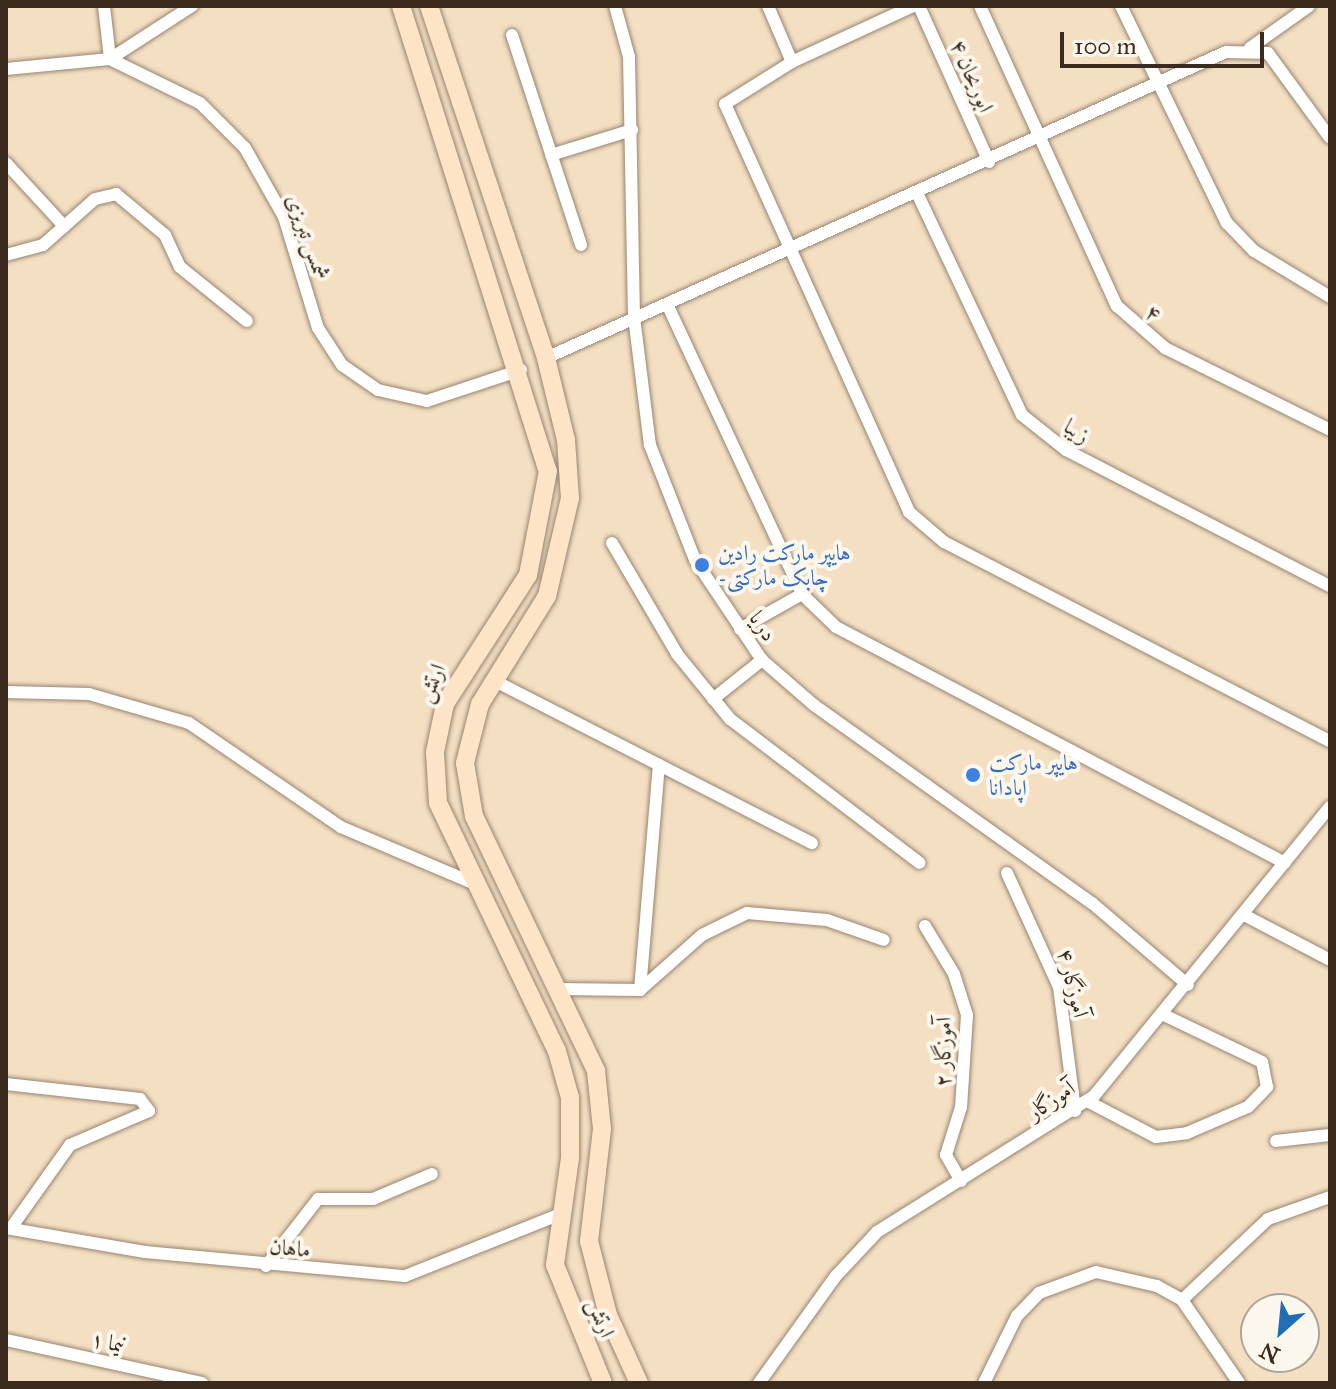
<!DOCTYPE html>
<html>
<head>
<meta charset="utf-8">
<style>
	body { margin:0 }
	#map { position:relative; width:1336px; height:1389px; overflow:hidden; background:#f4dfc3; font-family:"IM FELL Great Primer",Amiri,serif }
	div>[style] { position:absolute }
	[style*='--x'] { left:calc(var(--x)*1px); top:calc(var(--y)*1px); width:calc(var(--w)*1px); rotate:calc(var(--a)*1deg) }
	.roads { filter:drop-shadow(0 0 2px #988470) drop-shadow(0 0 2px #988470) }
	.minor>* { height:12px; margin:-6px; padding:0 6px; transform-origin:6px; border-radius:6px; background:#fff }
	.secondary>* { height:18px; margin:-9px; padding:0 9px; transform-origin:9px; border-radius:9px; background:#fee4c6 }
	.dots>* { width:22px; height:22px; translate:-50% -50%; box-sizing:border-box; border:4px solid #fbf7ec; border-radius:50% }
	span { translate:-50% -50%; white-space:nowrap; text-align:center; line-height:1.15; -webkit-text-stroke:8px #fbf7ec; paint-order:stroke }
	.street-label { font-size:22px; color:#3b2a1e }
	.shop-label { font-size:22px; color:#366cbe }
	.left { translate:0 -50%; text-align:left }
	.frame { position:absolute; inset:0; border:8px solid #3b2a1e; pointer-events:none }
	.north { position:absolute; left:1240px; top:1293px; width:80px; height:80px; box-sizing:border-box; background:#fbf7ec; border:2px solid #aea59a; border-radius:50%; rotate:207deg; font-size:22px; font-weight:700; line-height:32px; text-align:center; color:#3b2a1e }
	.north::after { content:''; display:block; margin:auto; width:28px; height:36px; background:#1f6fb2; clip-path:polygon(50% 0,100% 100%,50% 72%,0 100%) }
	.scale { position:absolute; left:1060px; top:32px; width:204px; height:36px; box-sizing:border-box; border:4px solid #3b2a1e; border-top:0; padding-left:10px; font-size:24px; line-height:28px; white-space:nowrap; color:#3b2a1e; -webkit-text-stroke:6px #fbf7ec; paint-order:stroke }
</style>
</head>
<body>
<div id="map">
	<div class="roads">
		<div class="minor">
			<div style="--x:104;--y:6;--w:53;--a:83.5"></div>
			<div style="--x:110;--y:59;--w:98;--a:-32.9"></div>
			<div style="--x:615;--y:6;--w:53;--a:74.6"></div>
			<div style="--x:629;--y:57;--w:260;--a:88.9"></div>
			<div style="--x:634;--y:317;--w:129;--a:82.9"></div>
			<div style="--x:650;--y:445;--w:123;--a:68.6"></div>
			<div style="--x:695;--y:560;--w:120;--a:56.2"></div>
			<div style="--x:762;--y:660;--w:69;--a:40.9"></div>
			<div style="--x:814;--y:705;--w:341;--a:35.5"></div>
			<div style="--x:1092;--y:903;--w:126;--a:40.5"></div>
			<div style="--x:768;--y:6;--w:61;--a:66.8"></div>
			<div style="--x:913;--y:6;--w:133;--a:155.2"></div>
			<div style="--x:792;--y:62;--w:79;--a:147.9"></div>
			<div style="--x:725;--y:104;--w:448;--a:65.7"></div>
			<div style="--x:909;--y:512;--w:46;--a:40.6"></div>
			<div style="--x:944;--y:542;--w:434;--a:27.3"></div>
			<div style="--x:919;--y:6;--w:171;--a:65.8"></div>
			<div style="--x:980;--y:6;--w:330;--a:65.5"></div>
			<div style="--x:1117;--y:306;--w:64;--a:41.2"></div>
			<div style="--x:1165;--y:348;--w:184;--a:26.4"></div>
			<div style="--x:1121;--y:6;--w:242;--a:64"></div>
			<div style="--x:1227;--y:223;--w:39;--a:46"></div>
			<div style="--x:1254;--y:251;--w:89;--a:31.2"></div>
			<div style="--x:512;--y:35;--w:221;--a:71.8"></div>
			<div style="--x:1250;--y:48;--w:72;--a:-35.4"></div>
			<div style="--x:6;--y:69;--w:104;--a:-5.5"></div>
			<div style="--x:110;--y:59;--w:100;--a:26.1"></div>
			<div style="--x:200;--y:103;--w:64;--a:45"></div>
			<div style="--x:245;--y:148;--w:79;--a:60.5"></div>
			<div style="--x:284;--y:217;--w:116;--a:73"></div>
			<div style="--x:318;--y:328;--w:44;--a:57"></div>
			<div style="--x:342;--y:365;--w:44;--a:34.8"></div>
			<div style="--x:378;--y:390;--w:50;--a:12.7"></div>
			<div style="--x:427;--y:401;--w:99;--a:-18.3"></div>
			<div style="--x:551;--y:155;--w:85;--a:-17.2"></div>
			<div style="--x:6;--y:163;--w:86;--a:47.4"></div>
			<div style="--x:918;--y:195;--w:243;--a:64.7"></div>
			<div style="--x:1022;--y:415;--w:56;--a:38.5"></div>
			<div style="--x:1066;--y:450;--w:297;--a:27.3"></div>
			<div style="--x:6;--y:255;--w:38;--a:-15"></div>
			<div style="--x:43;--y:245;--w:69;--a:-41.5"></div>
			<div style="--x:95;--y:199;--w:22;--a:-13"></div>
			<div style="--x:116;--y:194;--w:64;--a:39.9"></div>
			<div style="--x:165;--y:235;--w:35;--a:65"></div>
			<div style="--x:180;--y:267;--w:86;--a:38.9"></div>
			<div style="--x:667;--y:304;--w:320;--a:65"></div>
			<div style="--x:802;--y:594;--w:47;--a:44.1"></div>
			<div style="--x:836;--y:627;--w:507;--a:27.73"></div>
			<div style="--x:546;--y:358;--w:746;--a:-24.23"></div>
			<div style="--x:1226;--y:52;--w:42;--a:1.4"></div>
			<div style="--x:1268;--y:53;--w:105;--a:53.9"></div>
			<div style="--x:612;--y:543;--w:129;--a:59.6"></div>
			<div style="--x:677;--y:654;--w:84;--a:50.8"></div>
			<div style="--x:730;--y:719;--w:238;--a:37.2"></div>
			<div style="--x:740;--y:629;--w:71;--a:-29.4"></div>
			<div style="--x:495;--y:681;--w:356;--a:27.1"></div>
			<div style="--x:6;--y:692;--w:83;--a:1.4"></div>
			<div style="--x:89;--y:694;--w:104;--a:16.2"></div>
			<div style="--x:189;--y:723;--w:184;--a:34.4"></div>
			<div style="--x:341;--y:827;--w:146;--a:23"></div>
			<div style="--x:713;--y:699;--w:63;--a:-38.5"></div>
			<div style="--x:1007;--y:873;--w:125;--a:65.5"></div>
			<div style="--x:1059;--y:987;--w:125;--a:82.6"></div>
			<div style="--x:1244;--y:915;--w:97;--a:27.6"></div>
			<div style="--x:925;--y:926;--w:56;--a:58.9"></div>
			<div style="--x:954;--y:974;--w:43;--a:72.4"></div>
			<div style="--x:967;--y:1015;--w:92;--a:93.7"></div>
			<div style="--x:961;--y:1107;--w:50;--a:107.4"></div>
			<div style="--x:946;--y:1155;--w:30;--a:60"></div>
			<div style="--x:558;--y:989;--w:82;--a:0.7"></div>
			<div style="--x:640;--y:990;--w:83;--a:-41.6"></div>
			<div style="--x:702;--y:935;--w:50;--a:-26.1"></div>
			<div style="--x:747;--y:913;--w:80;--a:5"></div>
			<div style="--x:827;--y:920;--w:60;--a:19.3"></div>
			<div style="--x:640;--y:990;--w:226;--a:-85.2"></div>
			<div style="--x:6;--y:1084;--w:135;--a:6.4"></div>
			<div style="--x:140;--y:1099;--w:15;--a:53"></div>
			<div style="--x:149;--y:1111;--w:86;--a:156.7"></div>
			<div style="--x:70;--y:1145;--w:102;--a:125.4"></div>
			<div style="--x:1087;--y:1101;--w:78;--a:27.6"></div>
			<div style="--x:1156;--y:1137;--w:31;--a:-7"></div>
			<div style="--x:1187;--y:1133;--w:66;--a:-23.1"></div>
			<div style="--x:1248;--y:1107;--w:28;--a:-46"></div>
			<div style="--x:1267;--y:1087;--w:25;--a:-101"></div>
			<div style="--x:1262;--y:1062;--w:109;--a:-154.4"></div>
			<div style="--x:1276;--y:1141;--w:54;--a:-6.3"></div>
			<div style="--x:6;--y:1228;--w:141;--a:9.8"></div>
			<div style="--x:145;--y:1252;--w:261;--a:5.3"></div>
			<div style="--x:405;--y:1276;--w:168;--a:-21.7"></div>
			<div style="--x:266;--y:1266;--w:85;--a:-52.2"></div>
			<div style="--x:318;--y:1199;--w:55;--a:0"></div>
			<div style="--x:373;--y:1199;--w:64;--a:-23"></div>
			<div style="--x:1182;--y:1300;--w:118;--a:-43.3"></div>
			<div style="--x:1268;--y:1219;--w:66;--a:-19.5"></div>
			<div style="--x:6;--y:1340;--w:201;--a:12.4"></div>
			<div style="--x:759;--y:1383;--w:132;--a:-54.3"></div>
			<div style="--x:836;--y:1276;--w:60;--a:-47"></div>
			<div style="--x:877;--y:1232;--w:256;--a:-32.1"></div>
			<div style="--x:1094;--y:1096;--w:373;--a:-50.8"></div>
			<div style="--x:984;--y:1383;--w:75;--a:-63.8"></div>
			<div style="--x:1017;--y:1316;--w:32;--a:-46"></div>
			<div style="--x:1039;--y:1293;--w:61;--a:-20.2"></div>
			<div style="--x:1096;--y:1272;--w:63;--a:12.9"></div>
			<div style="--x:1157;--y:1286;--w:29;--a:29"></div>
			<div style="--x:1182;--y:1300;--w:101;--a:55.5"></div>
		</div>
		<div class="secondary">
			<div style="--x:401;--y:6;--w:488;--a:72.5"></div>
			<div style="--x:548;--y:471;--w:106;--a:100.9"></div>
			<div style="--x:528;--y:575;--w:153;--a:122.8"></div>
			<div style="--x:445;--y:704;--w:49;--a:101.8"></div>
			<div style="--x:435;--y:752;--w:51;--a:86.6"></div>
			<div style="--x:438;--y:803;--w:275;--a:64.4"></div>
			<div style="--x:557;--y:1051;--w:49;--a:74.5"></div>
			<div style="--x:570;--y:1098;--w:60;--a:90"></div>
			<div style="--x:570;--y:1158;--w:108;--a:98"></div>
			<div style="--x:555;--y:1265;--w:127;--a:67.9"></div>
			<div style="--x:429;--y:6;--w:371;--a:71.6"></div>
			<div style="--x:546;--y:358;--w:84;--a:76.3"></div>
			<div style="--x:566;--y:440;--w:58;--a:86.1"></div>
			<div style="--x:570;--y:498;--w:101;--a:103.2"></div>
			<div style="--x:547;--y:596;--w:127;--a:121.8"></div>
			<div style="--x:480;--y:704;--w:61;--a:104.3"></div>
			<div style="--x:465;--y:763;--w:54;--a:80.4"></div>
			<div style="--x:474;--y:816;--w:283;--a:64.4"></div>
			<div style="--x:596;--y:1071;--w:58;--a:84.1"></div>
			<div style="--x:602;--y:1129;--w:113;--a:96.6"></div>
			<div style="--x:589;--y:1241;--w:76;--a:75.6"></div>
			<div style="--x:608;--y:1315;--w:75;--a:65.5"></div>
		</div>
	</div>
	<div class="dots">
		<div style="left:702px;top:565px;background:#3f7fe0"></div>
		<div style="left:973px;top:775px;background:#3f7fe0"></div>
	</div>
	<div class="street-label">
		<span style="left:972px;top:76px;rotate:66deg">ابوریحان ۴</span>
		<span style="left:308px;top:237px;rotate:70deg">شمس تبریزی</span>
		<span style="left:1153px;top:313px;rotate:41deg">۴</span>
		<span style="left:1077px;top:431px;rotate:33deg">زیبا</span>
		<span style="left:763px;top:626px;rotate:55deg">دریا</span>
		<span style="left:431px;top:683px;rotate:-67deg">ارتش</span>
		<span style="left:1073px;top:983px;rotate:76deg">آموزگار ۴</span>
		<span style="left:943px;top:1052px;rotate:-89deg">آموزگار ۲</span>
		<span style="left:1051px;top:1100px;rotate:-34deg">آموزگار</span>
		<span style="left:290px;top:1248px;rotate:5deg">ماهان</span>
		<span style="left:601px;top:1318px;rotate:68deg">ارتش</span>
		<span style="left:108px;top:1342px;rotate:12deg">نیما ۱</span>
	</div>
	<div class="shop-label">
		<span class="left" style="left:718px;top:565px">هایپر مارکت رادین<br>-چابک مارکتی</span>
		<span class="left" style="left:989px;top:775px">هایپر مارکت<br>اپادانا</span>
	</div>
	<div class="frame"></div>
	<div class="north">N</div>
	<div class="scale">100 m</div>
</div>
</body>
</html>
